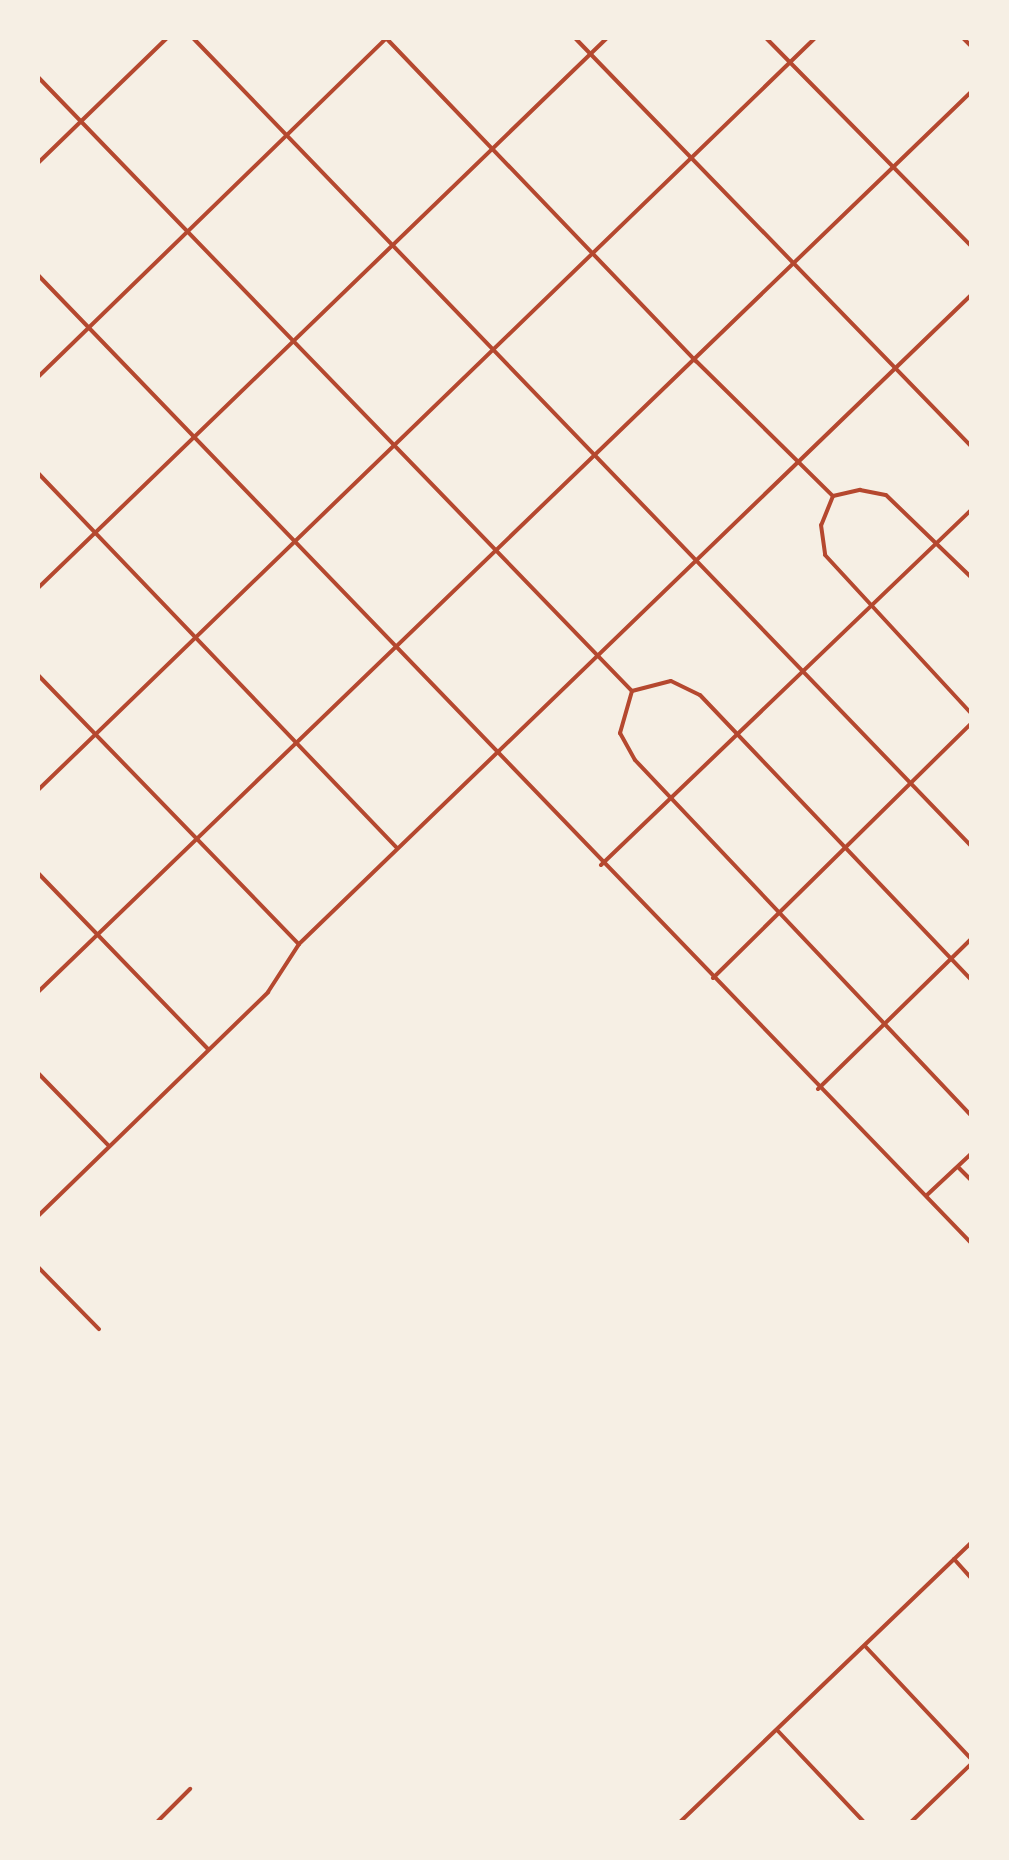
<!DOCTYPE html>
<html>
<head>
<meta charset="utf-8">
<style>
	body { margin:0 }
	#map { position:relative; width:1009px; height:1860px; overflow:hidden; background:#f6efe4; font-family:Barlow,sans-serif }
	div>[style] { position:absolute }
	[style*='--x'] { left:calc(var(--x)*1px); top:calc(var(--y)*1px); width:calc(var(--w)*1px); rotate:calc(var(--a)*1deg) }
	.minor>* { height:4px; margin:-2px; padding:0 2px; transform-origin:2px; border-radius:2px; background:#b5482f }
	span { translate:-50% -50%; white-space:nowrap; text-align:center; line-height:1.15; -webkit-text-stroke:8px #f6efe4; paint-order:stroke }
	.frame { position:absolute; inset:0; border:40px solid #f6efe4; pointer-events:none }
</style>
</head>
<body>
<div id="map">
	<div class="minor">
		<div style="--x:193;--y:38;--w:1122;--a:46.08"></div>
		<div style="--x:386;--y:38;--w:448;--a:46.2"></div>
		<div style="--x:696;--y:361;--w:192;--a:44.6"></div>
		<div style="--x:833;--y:496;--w:31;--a:112"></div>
		<div style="--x:821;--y:525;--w:30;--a:82"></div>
		<div style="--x:825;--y:555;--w:215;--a:47.3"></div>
		<div style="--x:575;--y:38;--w:569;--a:45.86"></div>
		<div style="--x:766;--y:38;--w:292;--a:45.4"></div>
		<div style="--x:963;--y:38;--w:11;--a:45"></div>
		<div style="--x:38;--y:77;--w:854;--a:45.95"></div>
		<div style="--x:38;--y:163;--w:180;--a:-44.1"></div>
		<div style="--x:38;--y:275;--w:1344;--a:46.05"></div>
		<div style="--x:38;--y:377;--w:486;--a:-44.2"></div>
		<div style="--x:38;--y:473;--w:519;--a:46.25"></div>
		<div style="--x:833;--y:496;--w:28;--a:-13"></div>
		<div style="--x:860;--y:490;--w:26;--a:11"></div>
		<div style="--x:886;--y:495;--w:118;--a:44"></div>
		<div style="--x:38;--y:588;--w:791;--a:-44.03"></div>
		<div style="--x:38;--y:675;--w:375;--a:45.9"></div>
		<div style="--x:632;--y:691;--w:44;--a:105.9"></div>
		<div style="--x:620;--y:733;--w:31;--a:61"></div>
		<div style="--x:635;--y:760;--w:489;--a:46.6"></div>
		<div style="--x:632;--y:691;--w:40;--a:-14.4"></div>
		<div style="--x:671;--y:681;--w:32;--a:26"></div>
		<div style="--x:700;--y:695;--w:393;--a:46.4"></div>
		<div style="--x:38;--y:790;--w:1081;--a:-44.06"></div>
		<div style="--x:601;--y:865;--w:513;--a:-43.81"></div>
		<div style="--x:38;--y:873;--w:245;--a:46"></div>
		<div style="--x:713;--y:978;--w:362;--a:-44.6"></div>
		<div style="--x:38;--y:992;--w:1296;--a:-43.97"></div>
		<div style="--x:38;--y:1073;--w:102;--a:45.8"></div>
		<div style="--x:818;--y:1089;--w:214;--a:-44.4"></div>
		<div style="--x:958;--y:1167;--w:18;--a:45"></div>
		<div style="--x:927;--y:1195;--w:60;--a:-43"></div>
		<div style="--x:38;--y:1216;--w:321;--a:-44.2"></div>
		<div style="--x:268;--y:992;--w:57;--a:-57.1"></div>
		<div style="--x:299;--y:944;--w:934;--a:-44"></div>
		<div style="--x:38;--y:1267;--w:87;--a:45.5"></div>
		<div style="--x:954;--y:1559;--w:25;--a:48"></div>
		<div style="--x:865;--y:1646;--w:155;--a:46.8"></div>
		<div style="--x:778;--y:1731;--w:125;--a:46.6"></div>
		<div style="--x:157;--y:1822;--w:47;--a:-45"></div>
		<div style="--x:680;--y:1822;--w:403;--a:-43.8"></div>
		<div style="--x:911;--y:1822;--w:83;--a:-44"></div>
	</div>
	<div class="frame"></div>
</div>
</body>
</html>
